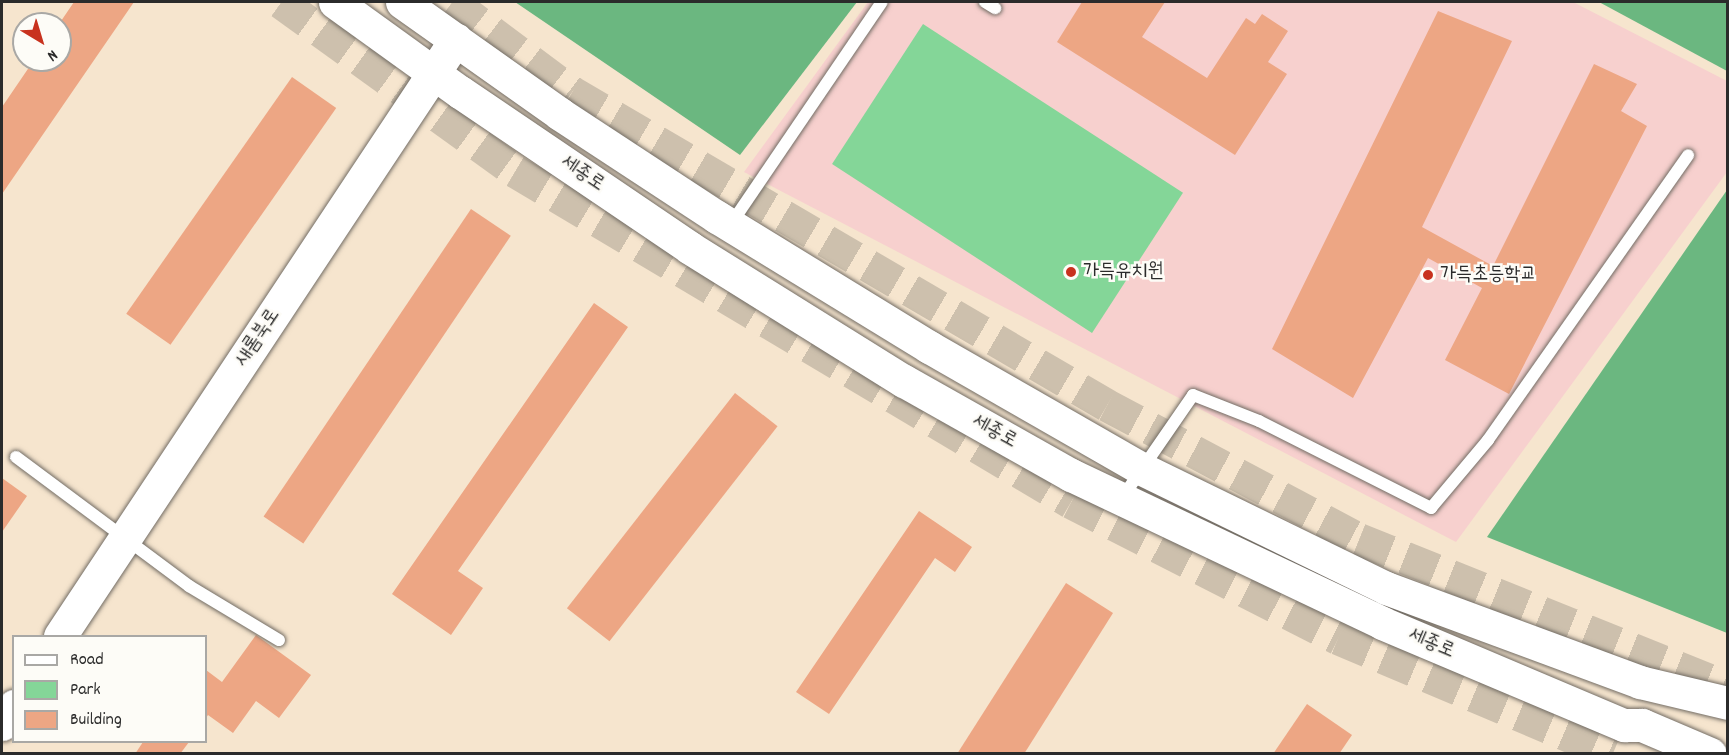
<!DOCTYPE html>
<html>
<head>
<meta charset="utf-8">
<style>
	body { margin:0 }
	#map { position:relative; width:1729px; height:755px; overflow:hidden; background:#f6e5ce; font-family:Dekko,"Poor Story",sans-serif }
	div>[style] { position:absolute }
	[style*='--x'] { left:calc(var(--x)*1px); top:calc(var(--y)*1px); width:calc(var(--w)*1px); rotate:calc(var(--a)*1deg) }
	.built>* { inset:0; background:#f7d0ce }
	.green>* { inset:0; background:#84d698; transform-origin:0 0 }
	.forest>* { inset:0; background:#6bb780 }
	.building>* { inset:0; background:#eda684; transform-origin:0 0 }
	.highway-tunnel>* { height:33px; margin-top:-16.5px; transform-origin:0; background:repeating-linear-gradient(90deg,#cdc0ad 0 33px,transparent 0 49px) }
	.roads { filter:drop-shadow(0 0 2px #726c64) drop-shadow(0 0 2px #726c64) }
	.lane>* { height:12px; margin:-6px; padding:0 6px; transform-origin:6px; border-radius:6px; background:#fff }
	.secondary>* { height:33px; margin:-16.5px; padding:0 16.5px; transform-origin:16.5px; border-radius:16.5px; background:#fff }
	.primary>* { height:33px; margin:-16.5px; padding:0 16.5px; transform-origin:16.5px; border-radius:16.5px; background:#fff }
	.dots>* { width:16px; height:16px; translate:-50% -50%; box-sizing:border-box; border:3px solid #fdfcf7; border-radius:50% }
	span { translate:-50% -50%; white-space:nowrap; text-align:center; line-height:1.15; -webkit-text-stroke:5px #fdfcf7; paint-order:stroke }
	.street-label { font-size:20px; color:#2b2b2b }
	.poi-label { font-size:20px; color:#2b2b2b }
	.left { translate:0 -50%; text-align:left }
	.frame { position:absolute; inset:0; border:3px solid #2b2b2b; pointer-events:none }
	.legend { position:absolute; left:12px; top:635px; width:195px; height:108px; box-sizing:border-box; background:#fdfcf7; border:2px solid #a9a8a5; margin:0; padding:8px 10px; list-style:none; font-size:18px; color:#2b2b2b }
	.legend li { display:flex; align-items:center; gap:12px; height:30px }
	.legend b { width:30px; border:2px solid #a9a8a5 }
	.north { position:absolute; left:12px; top:12px; width:60px; height:60px; box-sizing:border-box; background:#fdfcf7; border:2px solid #a9a8a5; border-radius:50%; rotate:142deg; font-size:16px; font-weight:700; line-height:24px; text-align:center; color:#2b2b2b }
	.north::after { content:''; display:block; margin:auto; width:21px; height:27px; background:#c8321e; clip-path:polygon(50% 0,100% 100%,50% 72%,0 100%) }
</style>
</head>
<body>
<div id="map">
	<div class="built">
		<div style="clip-path:polygon(868px 2px,1573px 2px,1727px 81px,1727px 172px,1456px 542px,744px 172px)"></div>
	</div>
	<div class="green">
		<div style="left:923px;top:24px;width:310px;height:167px;rotate:33deg"></div>
	</div>
	<div class="forest">
		<div style="clip-path:polygon(515px 2px,857px 2px,740px 155px)"></div>
		<div style="clip-path:polygon(1599px 2px,1727px 2px,1727px 71px)"></div>
		<div style="clip-path:polygon(1727px 190px,1727px 633px,1487px 537px)"></div>
	</div>
	<div class="building">
		<div style="clip-path:polygon(74px 2px,134px 2px,2px 194px,2px 107px,34px 60px,60px 60px,59px 24px)"></div>
		<div style="clip-path:polygon(1082px 2px,1165px 2px,1142px 37px,1207px 78px,1246px 18px,1255px 24px,1262px 14px,1288px 31px,1268px 62px,1287px 74px,1235px 155px,1057px 42px)"></div>
		<div style="clip-path:polygon(1438px 11px,1512px 41px,1422px 227px,1493px 266px,1594px 64px,1637px 84px,1621px 111px,1647px 126px,1509px 394px,1445px 360px,1482px 288px,1428px 258px,1353px 398px,1272px 349px)"></div>
		<div style="left:292px;top:77px;width:54px;height:289px;rotate:35deg"></div>
		<div style="left:471px;top:209px;width:48px;height:371px;rotate:34deg"></div>
		<div style="clip-path:polygon(594px 303px,628px 327px,458px 571px,483px 588px,451px 635px,392px 594px)"></div>
		<div style="left:735px;top:393px;width:54px;height:273px;rotate:38deg"></div>
		<div style="clip-path:polygon(2px 478px,27px 496px,2px 532px)"></div>
		<div style="clip-path:polygon(919px 511px,972px 547px,955px 572px,935px 558px,829px 714px,796px 692px)"></div>
		<div style="clip-path:polygon(1066px 583px,1113px 613px,1024px 754px,957px 754px)"></div>
		<div style="clip-path:polygon(256px 635px,311px 675px,279px 718px,256px 701px,233px 733px,208px 715px,206px 718px,206px 670px,222px 682px)"></div>
		<div style="clip-path:polygon(1307px 704px,1352px 735px,1339px 754px,1273px 754px)"></div>
		<div style="clip-path:polygon(143px 742px,189px 742px,180px 754px,135px 754px)"></div>
	</div>
	<div class="highway-tunnel">
		<div style="--x:281;--y:2;--w:289;--a:35.8"></div>
		<div style="--x:515;--y:171;--w:647;--a:30.77"></div>
		<div style="--x:1071;--y:502;--w:300;--a:27"></div>
		<div style="--x:1338;--y:638;--w:298;--a:22.9"></div>
		<div style="--x:452;--y:2;--w:150;--a:36.9"></div>
		<div style="--x:572;--y:92;--w:620;--a:30.33"></div>
		<div style="--x:1107;--y:405;--w:285;--a:28"></div>
		<div style="--x:1359;--y:539;--w:398;--a:21.9"></div>
	</div>
	<div class="roads">
		<div class="lane">
			<div style="--x:985;--y:2;--w:12;--a:31"></div>
			<div style="--x:731;--y:224;--w:268;--a:-55.8"></div>
			<div style="--x:16;--y:457;--w:216;--a:36.7"></div>
			<div style="--x:189;--y:586;--w:105;--a:31"></div>
			<div style="--x:1122;--y:498;--w:125;--a:-55.4"></div>
			<div style="--x:1193;--y:395;--w:71;--a:21.5"></div>
			<div style="--x:1259;--y:421;--w:193;--a:26.8"></div>
			<div style="--x:1431;--y:508;--w:89;--a:-50"></div>
			<div style="--x:1488;--y:440;--w:348;--a:-54.9"></div>
		</div>
		<div class="secondary">
			<div style="--x:60;--y:636;--w:716;--a:-56.44"></div>
			<div style="--x:2;--y:724;--w:22;--a:-56"></div>
		</div>
		<div class="primary">
			<div style="--x:335;--y:2;--w:154;--a:35.8"></div>
			<div style="--x:460;--y:92;--w:278;--a:34.1"></div>
			<div style="--x:690;--y:248;--w:252;--a:31.9"></div>
			<div style="--x:904;--y:381;--w:192;--a:29.4"></div>
			<div style="--x:1071;--y:475;--w:344;--a:25.4"></div>
			<div style="--x:1382;--y:623;--w:263;--a:22.9"></div>
			<div style="--x:1624;--y:725;--w:18;--a:0"></div>
			<div style="--x:1642;--y:725;--w:74;--a:23.1"></div>
			<div style="--x:402;--y:2;--w:194;--a:35.3"></div>
			<div style="--x:560;--y:114;--w:188;--a:33.3"></div>
			<div style="--x:717;--y:217;--w:249;--a:31.5"></div>
			<div style="--x:929;--y:347;--w:245;--a:29.8"></div>
			<div style="--x:1142;--y:469;--w:271;--a:26"></div>
			<div style="--x:1386;--y:588;--w:271;--a:20.3"></div>
			<div style="--x:1640;--y:682;--w:90;--a:13.4"></div>
		</div>
	</div>
	<div class="dots">
		<div style="left:1071px;top:272px;background:#c8321e"></div>
		<div style="left:1428px;top:275px;background:#c8321e"></div>
	</div>
	<div class="street-label">
		<span style="left:582px;top:174px;rotate:34deg">세종로</span>
		<span style="left:258px;top:338px;rotate:-56deg">새롬북로</span>
		<span style="left:994px;top:432px;rotate:29deg">세종로</span>
		<span style="left:1431px;top:644px;rotate:23deg">세종로</span>
	</div>
	<div class="poi-label">
		<span class="left" style="left:1083px;top:272px">가득유치원</span>
		<span class="left" style="left:1440px;top:275px">가득초등학교</span>
	</div>
	<div class="frame"></div>
	<ul class="legend">
	<li><b style="height:8px;background:#fff"></b>Road</li>
	<li><b style="height:16px;background:#84d698"></b>Park</li>
	<li><b style="height:16px;background:#eda684"></b>Building</li>
	</ul>
	<div class="north">N</div>
</div>
</body>
</html>
